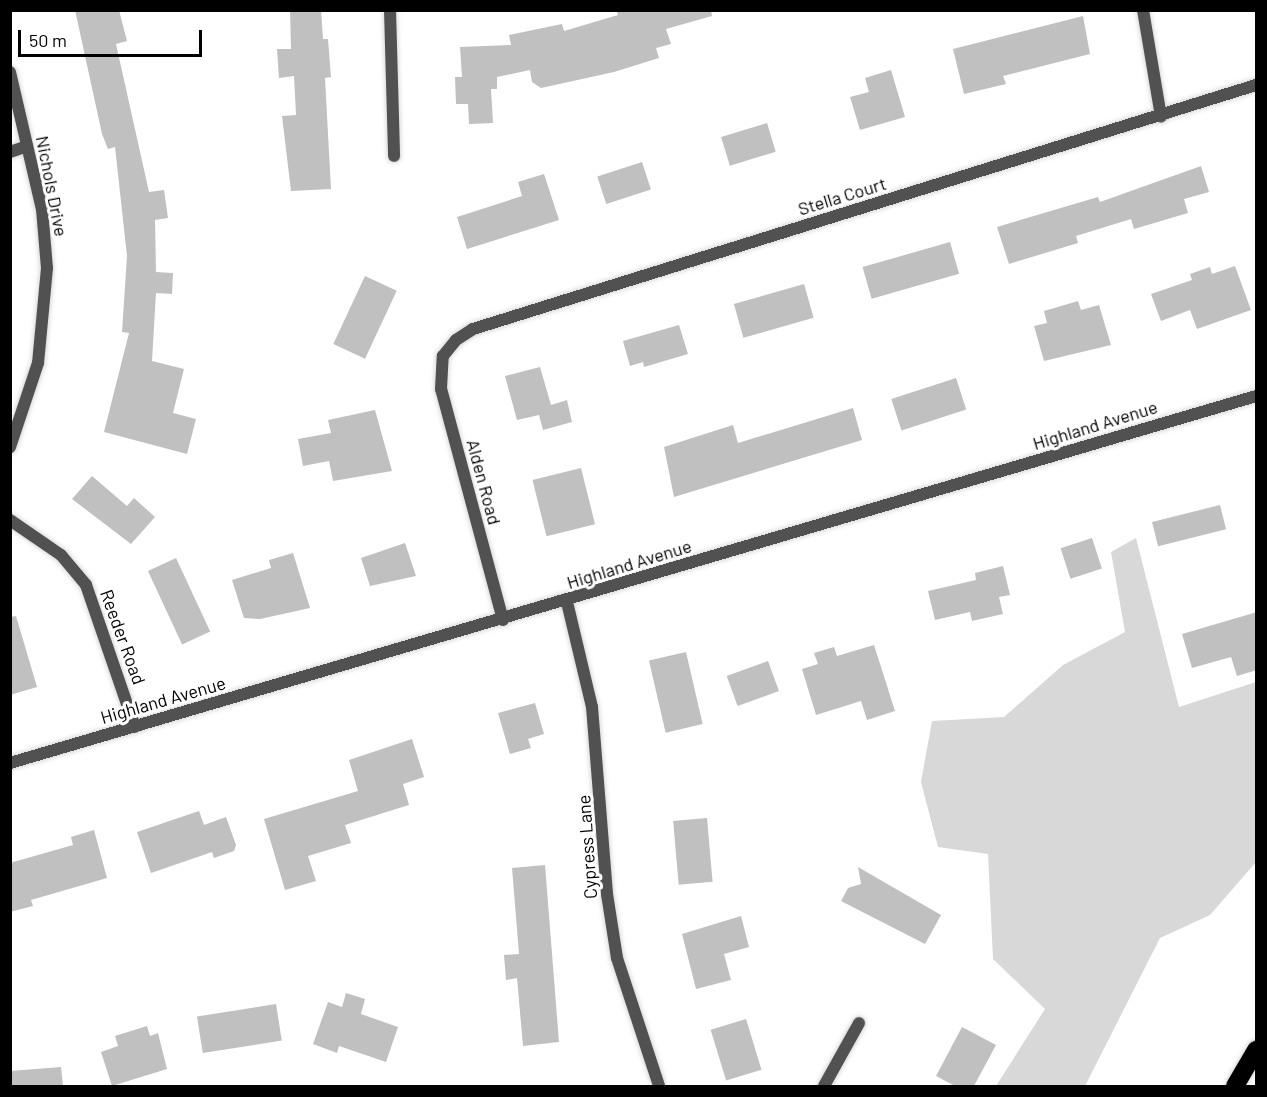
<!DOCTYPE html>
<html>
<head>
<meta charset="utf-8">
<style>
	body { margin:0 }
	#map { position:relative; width:1267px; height:1097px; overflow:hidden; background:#fff; font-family:Barlow,sans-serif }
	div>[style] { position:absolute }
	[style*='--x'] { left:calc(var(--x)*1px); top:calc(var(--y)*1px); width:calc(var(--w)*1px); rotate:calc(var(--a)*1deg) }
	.green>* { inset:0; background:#d8d8d8 }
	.building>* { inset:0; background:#c0c0c0; transform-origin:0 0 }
	.roads { filter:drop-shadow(0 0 2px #dbdbdb) drop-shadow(0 0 2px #dbdbdb) }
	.minor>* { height:12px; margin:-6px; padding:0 6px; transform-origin:6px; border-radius:6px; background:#515151 }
	.tertiary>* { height:12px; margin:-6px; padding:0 6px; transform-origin:6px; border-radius:6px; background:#515151 }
	.motorway>* { height:18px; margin:-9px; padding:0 9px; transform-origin:9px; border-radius:9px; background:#000 }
	span { translate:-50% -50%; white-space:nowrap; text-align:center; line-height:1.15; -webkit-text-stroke:6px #fff; paint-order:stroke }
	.street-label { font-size:18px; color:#000 }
	.frame { position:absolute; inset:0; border:12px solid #000; pointer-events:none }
	.scale { position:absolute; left:18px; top:30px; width:184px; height:27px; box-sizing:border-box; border:3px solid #000; border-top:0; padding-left:8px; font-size:18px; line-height:21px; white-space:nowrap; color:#000; -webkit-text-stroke:4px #fff; paint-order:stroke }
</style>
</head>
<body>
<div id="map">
	<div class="green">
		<div style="clip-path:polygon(1136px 538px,1179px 707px,1256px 682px,1256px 862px,1210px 915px,1160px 938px,1085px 1086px,996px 1086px,1045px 1009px,993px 959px,988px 854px,938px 847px,921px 782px,932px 721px,1004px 717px,1063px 665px,1125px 632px,1111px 552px)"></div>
	</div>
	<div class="building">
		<div style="clip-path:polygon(75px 10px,119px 10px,127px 41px,116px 44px,149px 192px,164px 190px,168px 218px,155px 220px,156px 272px,173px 273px,172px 294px,156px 293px,152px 361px,184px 369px,173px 413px,196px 419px,187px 454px,104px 432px,129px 333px,122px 332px,127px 256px,115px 147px,108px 149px,102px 134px)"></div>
		<div style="clip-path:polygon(290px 10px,321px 10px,323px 39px,328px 39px,331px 77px,325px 78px,331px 189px,291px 191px,282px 116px,296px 115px,294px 76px,279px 78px,277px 49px,291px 49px)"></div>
		<div style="clip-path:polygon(616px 10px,711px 10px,712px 16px,666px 29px,671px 44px,656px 48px,659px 58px,614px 72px,541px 88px,532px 82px,530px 70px,497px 77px,497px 89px,491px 89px,493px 123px,469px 124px,468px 104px,456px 104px,455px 77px,462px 77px,460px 47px,511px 45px,509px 35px,562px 24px,564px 31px,618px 15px)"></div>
		<div style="clip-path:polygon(1083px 16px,1090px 54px,1003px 76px,1006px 84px,964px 94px,953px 49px)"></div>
		<div style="clip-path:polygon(891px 70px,905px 117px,860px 130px,850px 97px,869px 92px,865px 78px)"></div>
		<div style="left:767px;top:123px;width:30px;height:48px;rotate:73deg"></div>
		<div style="left:642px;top:162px;width:29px;height:47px;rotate:72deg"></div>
		<div style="clip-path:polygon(1201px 166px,1209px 192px,1184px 199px,1188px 213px,1134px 229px,1131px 219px,1076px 236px,1078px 243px,1009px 264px,997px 227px,1098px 197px,1100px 202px)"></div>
		<div style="clip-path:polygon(544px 174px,559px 220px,467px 249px,457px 217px,522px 196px,518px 182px)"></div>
		<div style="left:950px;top:242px;width:33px;height:91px;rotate:74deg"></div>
		<div style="clip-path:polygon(1235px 266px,1251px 310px,1197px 329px,1190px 310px,1161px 321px,1151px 294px,1192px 280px,1190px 274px,1210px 267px,1212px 274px)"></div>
		<div style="left:365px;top:276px;width:35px;height:75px;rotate:25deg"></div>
		<div style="left:804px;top:284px;width:35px;height:73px;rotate:74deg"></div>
		<div style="clip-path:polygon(1078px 301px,1081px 310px,1099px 305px,1111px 345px,1044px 361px,1034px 326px,1047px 323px,1044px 311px)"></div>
		<div style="clip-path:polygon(679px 325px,688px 354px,644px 367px,643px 362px,630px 366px,623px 341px)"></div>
		<div style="clip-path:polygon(540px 367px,551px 405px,567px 400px,572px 422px,543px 430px,539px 415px,517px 420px,505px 376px)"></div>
		<div style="left:956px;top:378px;width:33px;height:68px;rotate:72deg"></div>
		<div style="clip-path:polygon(853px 408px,862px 440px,674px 497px,664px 447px,733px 425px,738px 443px)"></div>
		<div style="clip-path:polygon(375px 410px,392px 471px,333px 481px,329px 461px,303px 466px,298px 439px,331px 433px,328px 420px)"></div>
		<div style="left:581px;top:468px;width:58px;height:50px;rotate:76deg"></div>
		<div style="clip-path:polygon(92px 476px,127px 506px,134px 498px,155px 517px,131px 544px,72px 499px)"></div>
		<div style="left:1220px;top:505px;width:25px;height:70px;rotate:76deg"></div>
		<div style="left:1092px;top:538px;width:32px;height:33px;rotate:72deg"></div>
		<div style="clip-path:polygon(405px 543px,416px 576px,370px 586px,361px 558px)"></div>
		<div style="clip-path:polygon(293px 553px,310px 608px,260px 619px,244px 618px,232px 580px,271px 568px,269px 560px)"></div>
		<div style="left:176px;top:558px;width:81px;height:31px;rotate:65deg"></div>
		<div style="clip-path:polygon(1003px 566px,1010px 595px,999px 597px,1003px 614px,972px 621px,970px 612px,935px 620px,928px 591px,976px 580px,975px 573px)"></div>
		<div style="clip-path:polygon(1257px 612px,1257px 670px,1237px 676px,1231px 657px,1192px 668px,1182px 634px)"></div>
		<div style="clip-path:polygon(16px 616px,37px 687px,10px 695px,10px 617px)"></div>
		<div style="clip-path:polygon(874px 645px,895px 711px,867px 720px,861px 701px,816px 715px,802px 669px,818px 664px,814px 653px,834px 647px,837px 656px)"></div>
		<div style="left:686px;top:652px;width:74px;height:38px;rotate:77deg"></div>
		<div style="left:768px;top:661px;width:32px;height:44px;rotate:70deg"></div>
		<div style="clip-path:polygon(535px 703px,544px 734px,528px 739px,531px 748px,510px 754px,498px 713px)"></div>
		<div style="clip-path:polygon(412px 739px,424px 777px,403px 784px,409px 805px,345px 825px,351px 843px,308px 856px,316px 881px,285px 890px,264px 819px,358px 791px,349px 760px)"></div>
		<div style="clip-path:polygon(199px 811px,204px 825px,226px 817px,236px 845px,234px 851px,214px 858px,212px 852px,151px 873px,137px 832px)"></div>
		<div style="left:707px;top:818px;width:64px;height:34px;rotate:85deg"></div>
		<div style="clip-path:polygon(94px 830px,107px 878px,31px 900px,33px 906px,10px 912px,10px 863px,73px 845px,71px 837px)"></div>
		<div style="clip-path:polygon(545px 865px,559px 1042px,523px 1046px,517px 978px,506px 980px,504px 955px,519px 954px,512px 868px)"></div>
		<div style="clip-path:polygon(858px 867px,941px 915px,925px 944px,841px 901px,848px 888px,861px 884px)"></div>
		<div style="clip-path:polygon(741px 916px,749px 947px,724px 954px,731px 980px,696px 989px,682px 934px)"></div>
		<div style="clip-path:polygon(346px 993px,365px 999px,361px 1014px,398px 1027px,386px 1062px,339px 1046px,337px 1053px,313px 1044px,328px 1002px,342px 1007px)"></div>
		<div style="left:276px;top:1004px;width:37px;height:80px;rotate:81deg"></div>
		<div style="left:746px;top:1019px;width:53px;height:37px;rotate:73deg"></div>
		<div style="clip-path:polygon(147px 1026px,150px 1036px,158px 1033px,167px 1069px,112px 1086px,101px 1052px,118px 1046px,115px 1036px)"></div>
		<div style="clip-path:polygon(962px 1027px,996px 1045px,974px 1086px,955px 1086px,936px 1076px)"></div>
		<div style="clip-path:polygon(61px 1067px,63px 1086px,10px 1086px,10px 1071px)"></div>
	</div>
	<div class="roads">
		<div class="minor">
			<div style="--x:390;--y:10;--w:146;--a:88.4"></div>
			<div style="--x:1143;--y:10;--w:108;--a:80.4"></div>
			<div style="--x:10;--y:72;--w:141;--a:76.9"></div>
			<div style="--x:42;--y:209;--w:59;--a:85.2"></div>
			<div style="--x:47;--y:268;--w:95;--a:95.4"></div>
			<div style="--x:38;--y:363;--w:89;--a:108.4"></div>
			<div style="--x:10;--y:152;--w:18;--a:-19"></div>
			<div style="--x:10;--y:520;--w:62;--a:34.5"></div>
			<div style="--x:61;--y:555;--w:39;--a:50"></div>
			<div style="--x:86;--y:585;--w:150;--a:71"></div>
			<div style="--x:567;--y:602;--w:108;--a:76.6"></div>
			<div style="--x:592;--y:707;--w:188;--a:85.4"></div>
			<div style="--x:607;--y:894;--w:65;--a:81.1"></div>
			<div style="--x:617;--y:958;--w:135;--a:71.8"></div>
			<div style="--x:503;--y:620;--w:239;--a:-105"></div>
			<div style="--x:441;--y:389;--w:33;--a:-87"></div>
			<div style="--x:443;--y:356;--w:21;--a:-51"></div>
			<div style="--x:456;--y:340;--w:20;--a:-33"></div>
			<div style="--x:473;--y:329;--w:820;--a:-17.31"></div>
			<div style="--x:824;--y:1086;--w:72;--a:-60.9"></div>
		</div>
		<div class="tertiary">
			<div style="--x:10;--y:763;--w:1299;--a:-16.41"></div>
		</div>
		<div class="motorway">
			<div style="--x:1235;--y:1086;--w:42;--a:-59.7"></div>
		</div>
	</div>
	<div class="street-label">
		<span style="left:52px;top:186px;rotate:79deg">Nichols Drive</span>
		<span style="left:842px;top:196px;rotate:-17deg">Stella Court</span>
		<span style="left:1095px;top:425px;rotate:-17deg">Highland Avenue</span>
		<span style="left:484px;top:482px;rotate:75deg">Alden Road</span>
		<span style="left:629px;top:564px;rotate:-17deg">Highland Avenue</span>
		<span style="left:123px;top:637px;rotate:70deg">Reeder Road</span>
		<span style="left:163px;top:700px;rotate:-16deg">Highland Avenue</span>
		<span style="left:587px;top:847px;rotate:-94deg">Cypress Lane</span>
	</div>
	<div class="frame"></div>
	<div class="scale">50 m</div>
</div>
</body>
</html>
